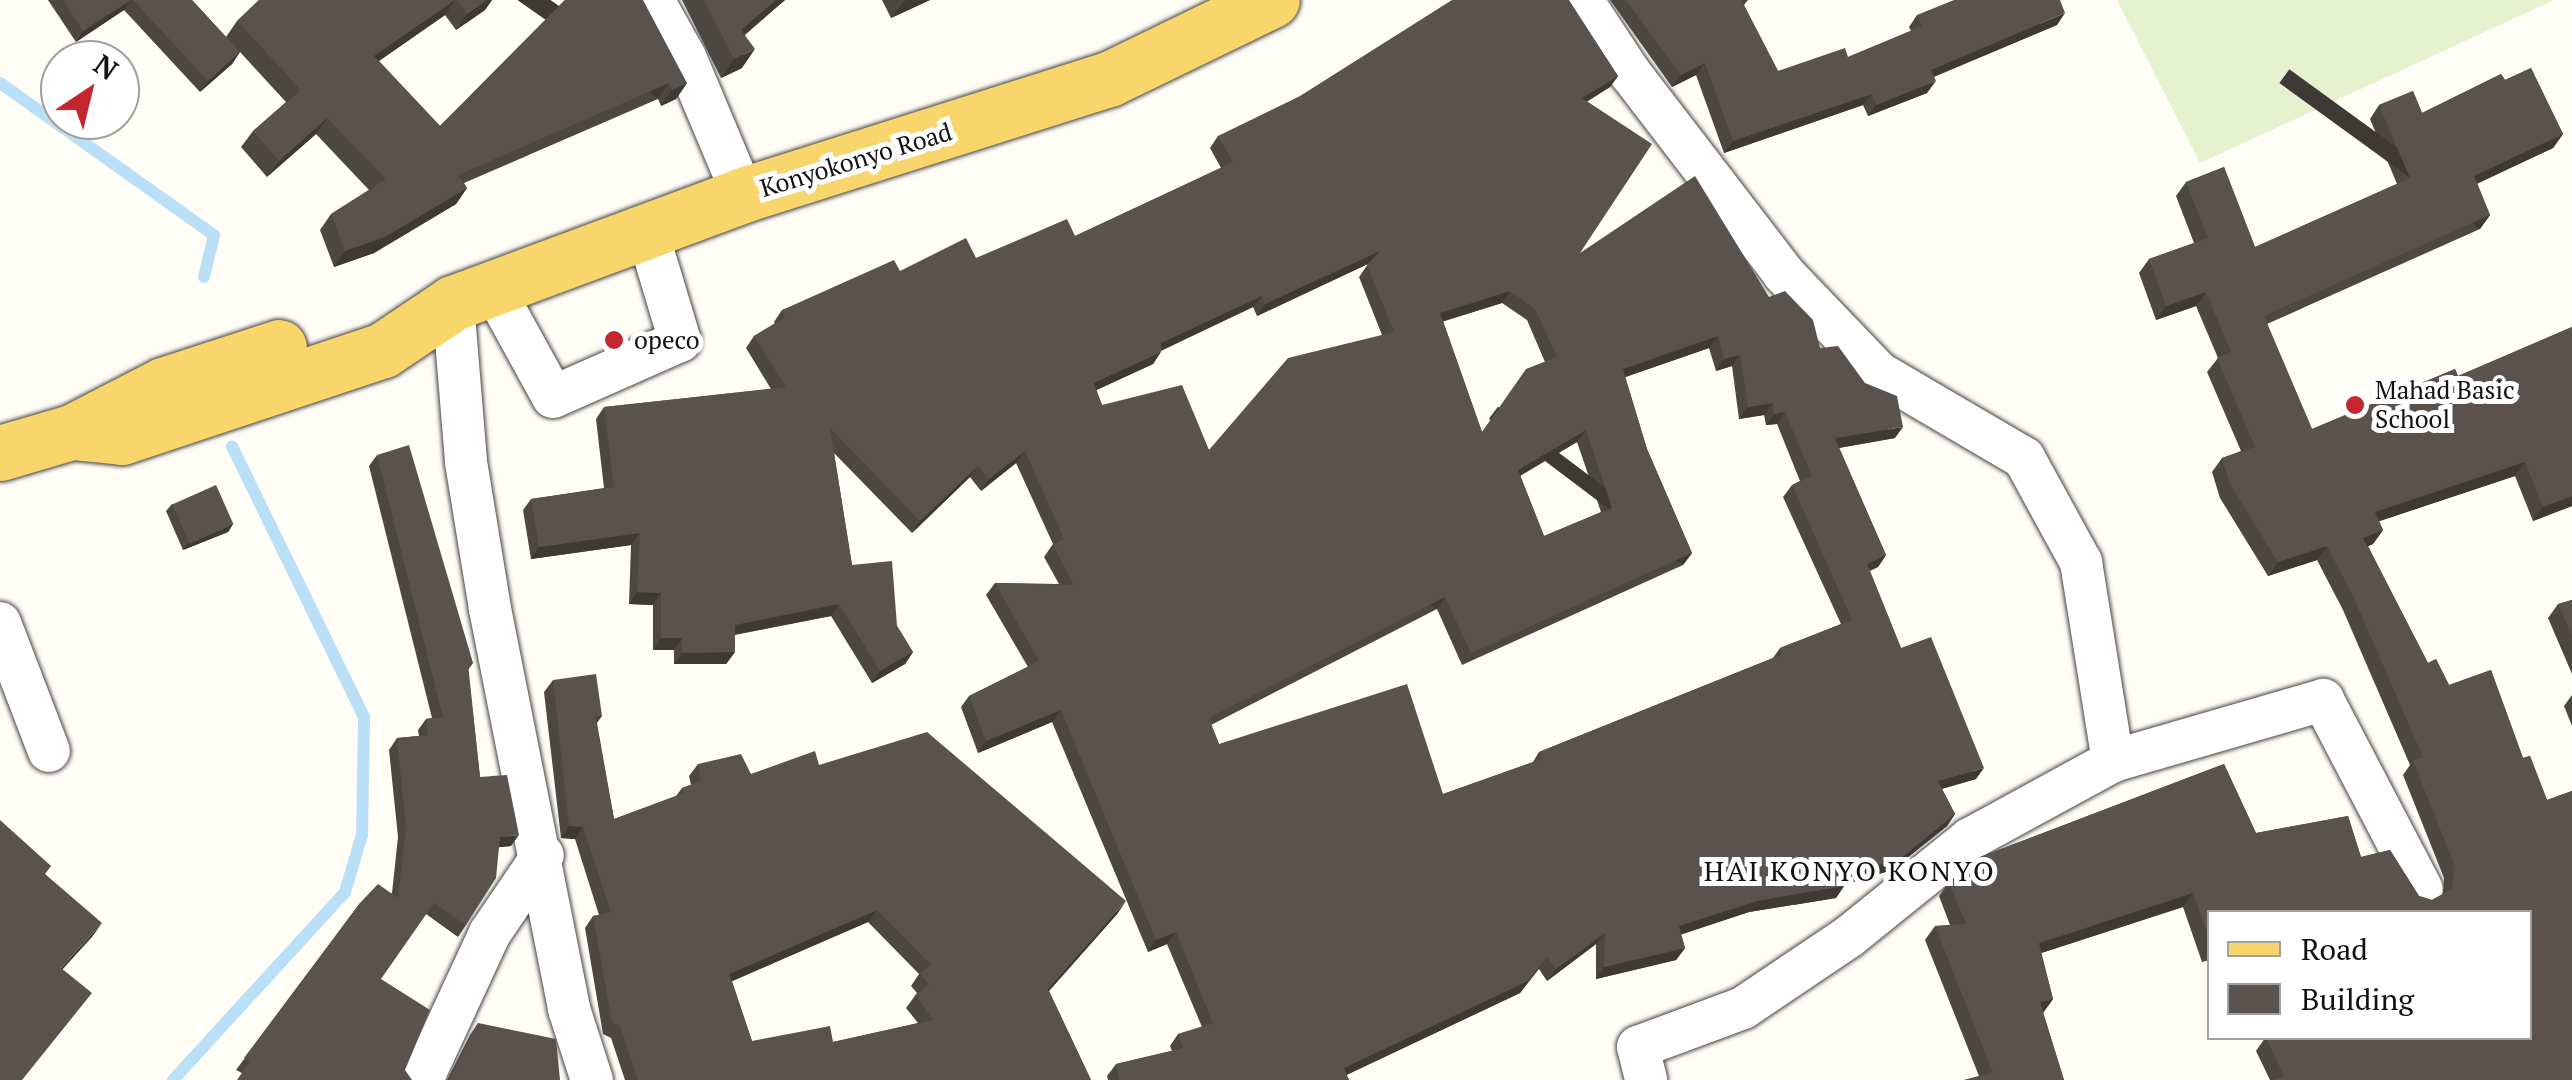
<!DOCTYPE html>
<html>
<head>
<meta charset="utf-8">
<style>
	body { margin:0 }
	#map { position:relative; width:2572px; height:1080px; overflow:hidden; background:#fffdf5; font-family:"PT Serif",serif }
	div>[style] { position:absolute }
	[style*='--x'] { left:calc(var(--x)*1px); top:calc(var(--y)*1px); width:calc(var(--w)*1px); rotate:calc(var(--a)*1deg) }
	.pitch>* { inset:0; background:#e6f2cf }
	.stream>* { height:12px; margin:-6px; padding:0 6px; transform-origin:6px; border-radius:6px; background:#b9e0f7 }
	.roads { filter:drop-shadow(0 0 2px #444) drop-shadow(0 0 2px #444) }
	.minor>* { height:42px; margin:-21px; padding:0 21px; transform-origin:21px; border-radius:21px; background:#fff }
	.major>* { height:55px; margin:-27.5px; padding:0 27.5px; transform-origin:27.5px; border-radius:27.5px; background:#f9d66b }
	.wall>* { inset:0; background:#4d4742 }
	.shaded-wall>* { inset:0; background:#3f3936; transform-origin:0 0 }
	.building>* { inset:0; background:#5a524d; transform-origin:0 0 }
	.dots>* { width:28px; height:28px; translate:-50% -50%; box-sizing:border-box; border:5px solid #fff; border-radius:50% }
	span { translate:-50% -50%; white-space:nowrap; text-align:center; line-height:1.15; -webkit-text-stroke:10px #fff; paint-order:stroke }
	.street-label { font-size:25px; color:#111 }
	.poi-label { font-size:25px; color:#111 }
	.left { translate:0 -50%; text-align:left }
	.neighbourhood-label { font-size:28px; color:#111; letter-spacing:2.5px }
	.legend { position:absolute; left:2207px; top:910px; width:325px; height:130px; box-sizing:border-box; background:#fff; border:2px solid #a0a0a0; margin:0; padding:12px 18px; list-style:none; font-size:30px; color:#111 }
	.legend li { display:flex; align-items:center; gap:20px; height:50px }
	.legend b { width:50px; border:2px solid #a0a0a0 }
	.north { position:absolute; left:40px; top:40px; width:100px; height:100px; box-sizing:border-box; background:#fff; border:2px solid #a0a0a0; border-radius:50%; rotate:35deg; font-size:28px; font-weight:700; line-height:40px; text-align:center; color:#111 }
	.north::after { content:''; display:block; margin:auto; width:35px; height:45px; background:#c4262e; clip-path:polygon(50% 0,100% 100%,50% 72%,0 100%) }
</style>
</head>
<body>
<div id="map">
	<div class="pitch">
		<div style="clip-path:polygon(2117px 0,2554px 0,2200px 163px)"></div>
	</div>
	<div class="stream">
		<div style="--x:0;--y:83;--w:262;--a:35.4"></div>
		<div style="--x:214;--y:235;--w:43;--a:103.4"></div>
		<div style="--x:173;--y:1080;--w:255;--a:-47.5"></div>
		<div style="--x:345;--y:892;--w:59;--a:-73.4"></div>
		<div style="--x:362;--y:835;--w:118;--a:-89"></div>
		<div style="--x:364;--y:717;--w:301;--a:-116"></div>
	</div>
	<div class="roads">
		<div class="minor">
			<div style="--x:653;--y:0;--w:65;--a:60.7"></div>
			<div style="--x:685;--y:57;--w:150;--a:67.2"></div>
			<div style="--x:1582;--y:0;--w:87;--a:56.7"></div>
			<div style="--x:1630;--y:73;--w:253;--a:52.5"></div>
			<div style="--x:1784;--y:274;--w:137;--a:46.2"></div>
			<div style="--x:1879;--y:373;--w:168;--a:30.4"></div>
			<div style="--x:2024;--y:458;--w:119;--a:61.3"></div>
			<div style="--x:2081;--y:562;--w:202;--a:80.9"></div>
			<div style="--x:2113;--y:761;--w:163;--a:151.4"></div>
			<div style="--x:1970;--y:839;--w:154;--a:141.1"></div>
			<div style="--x:1850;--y:936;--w:129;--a:146.1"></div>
			<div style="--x:1743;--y:1008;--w:112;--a:159.6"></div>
			<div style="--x:1638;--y:1047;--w:34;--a:76"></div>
			<div style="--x:493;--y:288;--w:124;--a:61.2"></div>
			<div style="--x:553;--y:397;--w:139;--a:-23.8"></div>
			<div style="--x:680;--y:341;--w:115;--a:-106.7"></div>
			<div style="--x:453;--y:303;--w:160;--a:85.3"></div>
			<div style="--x:466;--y:462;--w:149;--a:80.7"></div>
			<div style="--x:490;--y:609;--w:408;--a:78.8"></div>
			<div style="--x:569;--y:1009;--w:75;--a:72.1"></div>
			<div style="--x:0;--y:623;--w:137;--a:69.1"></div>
			<div style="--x:2113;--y:761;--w:219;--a:-16.2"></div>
			<div style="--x:2323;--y:700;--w:213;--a:62.4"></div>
			<div style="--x:422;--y:1080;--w:162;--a:-65.2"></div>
			<div style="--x:490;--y:933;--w:94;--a:-55.8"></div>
		</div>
		<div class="major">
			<div style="--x:72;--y:432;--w:50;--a:5.7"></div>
			<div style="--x:122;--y:437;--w:275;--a:-18.4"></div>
			<div style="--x:383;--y:350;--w:84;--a:-33.9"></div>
			<div style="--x:453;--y:303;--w:309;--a:-20.4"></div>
			<div style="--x:743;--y:195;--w:384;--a:-17.6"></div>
			<div style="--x:1109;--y:79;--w:181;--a:-25.9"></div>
			<div style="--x:0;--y:453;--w:75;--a:-16.3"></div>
			<div style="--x:72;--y:432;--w:102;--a:-27.3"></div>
			<div style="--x:163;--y:385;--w:122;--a:-18.1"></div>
		</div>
	</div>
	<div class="wall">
		<div style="clip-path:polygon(48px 0,192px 0,226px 37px,237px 21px,259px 0,492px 0,485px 10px,456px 30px,445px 15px,379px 61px,440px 126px,565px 0,687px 83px,676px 99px,661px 106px,658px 99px,464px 183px,467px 188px,456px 204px,374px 253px,334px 267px,320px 230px,331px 214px,369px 190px,316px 134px,267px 177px,241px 147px,253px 131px,286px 102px,240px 52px,232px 64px,200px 92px,124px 10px,76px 42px)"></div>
		<div style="clip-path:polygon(682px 0,785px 0,745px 35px,742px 68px,721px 78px)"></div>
		<div style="clip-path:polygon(882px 0,930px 0,891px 18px)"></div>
		<div style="clip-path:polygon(1610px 0,1748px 0,1744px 5px,1778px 71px,1848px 57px,1911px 31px,1909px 27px,1917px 15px,2057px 25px,1934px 77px,1927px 93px,1868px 116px,1863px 105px,1724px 153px,1696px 75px,1672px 87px)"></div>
		<div style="clip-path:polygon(evenodd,1569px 2px,1618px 76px,1610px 87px,1587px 101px,1580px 253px,1769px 297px,1820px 348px,1895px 438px,1839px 448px,1886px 555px,1878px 567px,1870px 571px,1901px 648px,1976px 779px,1942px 789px,1955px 814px,1947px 826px,1892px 870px,1844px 885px,1844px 886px,1836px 898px,1749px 912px,1681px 934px,1685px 948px,1676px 960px,1596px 979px,1596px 944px,1547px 981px,1539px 969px,1520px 993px,1346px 1075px,1349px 1080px,1108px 1080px,1107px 1076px,1116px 1064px,1172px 1051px,1170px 1046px,1178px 1034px,1202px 1027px,1167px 944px,1148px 952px,1052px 722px,978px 753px,961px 707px,969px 696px,1028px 667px,986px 595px,995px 583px,1059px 584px,1044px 557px,1053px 544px,1016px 463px,981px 491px,970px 477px,912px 533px,834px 453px,852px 565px,897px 626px,913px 652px,905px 664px,872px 683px,831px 616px,735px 635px,735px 652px,726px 664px,674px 664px,674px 650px,653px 650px,653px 605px,629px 604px,631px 545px,531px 559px,523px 510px,531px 499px,604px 488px,596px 419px,604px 407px,771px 389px,746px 348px,754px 336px,775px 324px,774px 322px,782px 310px,900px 271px,976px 258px,1075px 236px,1221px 168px,1210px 148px,1218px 136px,1569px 2px,1368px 264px,1359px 277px,1382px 335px,1209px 450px,1102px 405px,1096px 390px,1153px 364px,1161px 351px,1253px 307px,1257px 316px,1368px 264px,1569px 2px,1502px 303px,1527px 320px,1545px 362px,1482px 432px,1443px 321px,1502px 303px,1569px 2px,1709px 348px,1716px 371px,1732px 366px,1739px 419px,1764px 415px,1766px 425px,1777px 424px,1800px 481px,1792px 485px,1783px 497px,1841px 624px,1780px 648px,1773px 658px,1539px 752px,1533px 762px,1443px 794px,1219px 744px,1211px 725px,1437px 609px,1462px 665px,1683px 565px,1692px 553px,1647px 449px,1625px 377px,1709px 348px,1569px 2px,1577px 442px,1601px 512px,1544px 536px,1520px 475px,1577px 442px)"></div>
		<div style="clip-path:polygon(2531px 68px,2563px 134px,2553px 148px,2477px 183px,2490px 215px,2480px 229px,2267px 324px,2312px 429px,2455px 369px,2458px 376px,2572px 327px,2572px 506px,2533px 521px,2515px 476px,2379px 521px,2383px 530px,2373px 544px,2368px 546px,2428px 663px,2436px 659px,2449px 685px,2491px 670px,2523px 758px,2530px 756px,2547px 800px,2572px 791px,2572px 1080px,2270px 1080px,2256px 1051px,2265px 1038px,2530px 1038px,2530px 912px,2210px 912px,2210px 960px,2202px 962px,2183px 907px,2041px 953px,2053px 999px,2043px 1013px,2064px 1080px,1964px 1080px,1979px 1076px,1925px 940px,1935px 926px,1950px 925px,1939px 896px,1949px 882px,1980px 857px,2224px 764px,2256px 833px,2348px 816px,2361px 857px,2390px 850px,2419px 896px,2432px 900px,2443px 894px,2444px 878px,2403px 775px,2410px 765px,2343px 610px,2317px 560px,2268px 576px,2220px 498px,2212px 472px,2222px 458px,2241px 451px,2207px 372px,2218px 358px,2196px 306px,2156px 320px,2139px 273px,2149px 259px,2194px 243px,2176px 196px,2186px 182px,2224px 167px,2255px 247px,2397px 184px,2370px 119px,2379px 105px,2413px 91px,2422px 113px,2501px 74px,2505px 80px)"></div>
		<div style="clip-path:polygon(377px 455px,473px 663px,468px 670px,480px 777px,511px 846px,499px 847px,466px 925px,458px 937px,426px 914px,242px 1073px,236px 1070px,360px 903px,392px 893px,398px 837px,389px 750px,397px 738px,419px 736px,418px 730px,426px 719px,432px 718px,369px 466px)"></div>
		<div style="clip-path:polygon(172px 504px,233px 524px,228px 532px,183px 550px,166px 511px)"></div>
		<div style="clip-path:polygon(2572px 600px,2572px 674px,2548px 618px,2558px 604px)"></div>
		<div style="clip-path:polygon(evenodd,553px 680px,602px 716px,597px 723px,614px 819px,676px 796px,682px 788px,691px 785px,689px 776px,698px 764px,751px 774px,819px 765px,1118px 913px,1049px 991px,1091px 1080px,625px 1080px,611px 1038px,603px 1034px,585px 928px,593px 916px,599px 915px,575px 839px,561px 838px,544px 692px,553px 680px,868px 922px,919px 974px,911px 986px,917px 993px,906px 1008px,918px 1023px,833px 1042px,752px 1041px,732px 981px,868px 922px)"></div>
		<div style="clip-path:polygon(2572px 695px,2572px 726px,2564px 706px)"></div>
		<div style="clip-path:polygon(478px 1023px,560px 1080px,447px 1080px,470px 1035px)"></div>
	</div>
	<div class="shaded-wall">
		<div style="clip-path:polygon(131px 0,124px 10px,76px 42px,83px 31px)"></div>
		<div style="clip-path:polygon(455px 0,445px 15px,363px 72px,374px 56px)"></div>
		<div style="clip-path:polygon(487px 0,492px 0,485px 10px,456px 30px,467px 14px)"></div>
		<div style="clip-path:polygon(776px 0,785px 0,728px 48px,741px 30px)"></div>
		<div style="clip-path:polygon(907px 0,930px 0,891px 18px,903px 2px)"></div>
		<div style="clip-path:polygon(2065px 13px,2057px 25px,1923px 81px,1931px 70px)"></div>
		<div style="clip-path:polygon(755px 49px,742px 68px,721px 78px,734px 59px)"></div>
		<div style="clip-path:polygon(240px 52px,232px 64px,200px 92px,208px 81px)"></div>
		<div style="clip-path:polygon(1705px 63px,1696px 75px,1672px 87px,1681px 75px)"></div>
		<div style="clip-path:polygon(1618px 76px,1610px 87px,1574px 110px,1582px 98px)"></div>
		<div style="clip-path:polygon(1936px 81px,1927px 93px,1868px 116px,1876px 105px)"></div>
		<div style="left:669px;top:83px;width:19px;height:230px;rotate:125deg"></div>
		<div style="clip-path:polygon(687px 83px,676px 99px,661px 106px,672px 90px)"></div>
		<div style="clip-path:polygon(1872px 94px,1863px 105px,1724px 153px,1733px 141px)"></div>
		<div style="clip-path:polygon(327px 118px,316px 134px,267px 177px,279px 161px)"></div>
		<div style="clip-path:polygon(2563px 134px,2553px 148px,2464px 190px,2474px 176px)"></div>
		<div style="clip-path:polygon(467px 188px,456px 204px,374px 253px,334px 267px,345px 251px)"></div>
		<div style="left:2490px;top:215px;width:17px;height:248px;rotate:126deg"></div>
		<div style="clip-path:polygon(1380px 251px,1372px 262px,1257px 316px,1265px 304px)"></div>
		<div style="clip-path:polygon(1510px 291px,1502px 303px,1432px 325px,1440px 313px)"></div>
		<div style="clip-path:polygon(2206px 292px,2196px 306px,2156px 320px,2166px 306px)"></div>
		<div style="clip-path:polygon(1262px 296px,1253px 307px,1153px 354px,1161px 343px)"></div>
		<div style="clip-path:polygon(1718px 336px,1709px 348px,1614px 381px,1623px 369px)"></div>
		<div style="clip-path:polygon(1161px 352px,1153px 364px,1086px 395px,1094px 383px)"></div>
		<div style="clip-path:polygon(1740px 355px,1732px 366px,1716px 371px,1724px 359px)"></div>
		<div style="clip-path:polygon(1773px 403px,1764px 415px,1739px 419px,1748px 407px)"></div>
		<div style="clip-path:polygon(1785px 412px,1777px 424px,1766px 425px,1774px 414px)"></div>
		<div style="clip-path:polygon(1903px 427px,1895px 438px,1827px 450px,1835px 438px)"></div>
		<div style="clip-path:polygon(1586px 430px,1577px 442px,1510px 482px,1518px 470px)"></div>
		<div style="clip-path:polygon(1025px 451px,1016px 463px,981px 491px,989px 479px)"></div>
		<div style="clip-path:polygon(2525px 462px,2515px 476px,2365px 526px,2375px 512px)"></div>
		<div style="clip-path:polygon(978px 466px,970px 477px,912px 533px,920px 521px)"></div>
		<div style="clip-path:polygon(2572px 496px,2572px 506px,2533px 521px,2543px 507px)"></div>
		<div style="clip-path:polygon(233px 524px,228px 532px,183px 550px,188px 543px)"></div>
		<div style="clip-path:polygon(2383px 530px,2373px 544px,2354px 552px,2363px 538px)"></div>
		<div style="clip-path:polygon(640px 533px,631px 545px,531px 559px,539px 547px)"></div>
		<div style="clip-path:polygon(2327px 546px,2317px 560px,2268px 576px,2278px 562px)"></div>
		<div style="left:1692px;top:553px;width:15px;height:243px;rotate:127deg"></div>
		<div style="clip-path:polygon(1886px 555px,1878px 567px,1859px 575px,1867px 564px)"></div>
		<div style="clip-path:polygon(637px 592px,661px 593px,653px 605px,629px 604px)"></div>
		<div style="left:1445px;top:597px;width:14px;height:265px;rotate:124deg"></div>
		<div style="clip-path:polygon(839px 604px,831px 616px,726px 636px,735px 625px)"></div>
		<div style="clip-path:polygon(661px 638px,682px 638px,674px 650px,653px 650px)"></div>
		<div style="clip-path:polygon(735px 652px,726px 664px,674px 664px,682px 653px)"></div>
		<div style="clip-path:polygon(913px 652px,905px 664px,872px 683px,880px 671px)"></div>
		<div style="clip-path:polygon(1061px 710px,1052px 722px,978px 753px,986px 741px)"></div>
		<div style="clip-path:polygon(1984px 768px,1976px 779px,1930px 792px,1938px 781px)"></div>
		<div style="clip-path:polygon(1955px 814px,1947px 826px,1892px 870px,1832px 888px,1840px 876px)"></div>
		<div style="clip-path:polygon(569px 826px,583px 827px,575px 839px,561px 838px)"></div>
		<div style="clip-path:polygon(519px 835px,511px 846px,492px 848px,500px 837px)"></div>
		<div style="clip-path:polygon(1844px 886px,1836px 898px,1749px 912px,1671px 938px,1679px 926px,1757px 901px)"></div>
		<div style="clip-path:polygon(2193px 893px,2183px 907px,2029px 957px,2039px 943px)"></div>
		<div style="clip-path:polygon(1126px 901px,1118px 913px,1040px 1001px,1048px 989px)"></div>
		<div style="clip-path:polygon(877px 910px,868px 922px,721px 986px,729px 974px)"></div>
		<div style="clip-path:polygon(102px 923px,92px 937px,51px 982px,61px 968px)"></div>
		<div style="clip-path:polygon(1176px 932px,1167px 944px,1148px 952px,1156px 940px)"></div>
		<div style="clip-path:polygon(1605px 933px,1596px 944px,1547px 981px,1556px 969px)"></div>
		<div style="clip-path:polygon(1685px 948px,1676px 960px,1596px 979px,1604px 967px)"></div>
		<div style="clip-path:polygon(1547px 957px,1520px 993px,1336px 1080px,1344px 1068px)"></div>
		<div style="clip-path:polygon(2053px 999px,2043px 1013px,2040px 1002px)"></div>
	</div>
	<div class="building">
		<div style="clip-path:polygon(63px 0,131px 0,83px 31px)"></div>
		<div style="clip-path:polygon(133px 0,192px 0,240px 52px,208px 81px)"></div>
		<div style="clip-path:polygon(259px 0,455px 0,374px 56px,440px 126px,565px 0,643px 0,687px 83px,672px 90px,669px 83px,458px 175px,467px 188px,385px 237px,345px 251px,331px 214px,386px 179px,327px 118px,279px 161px,253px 131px,301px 90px,237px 21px)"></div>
		<div style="clip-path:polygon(457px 0,487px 0,467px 14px)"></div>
		<div style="clip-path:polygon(704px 0,776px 0,741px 30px,755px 49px,734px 59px)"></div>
		<div style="clip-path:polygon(evenodd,1452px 0,1569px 0,1618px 76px,1582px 98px,1652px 144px,1580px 253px,1695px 176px,1769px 297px,1785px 291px,1813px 320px,1820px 348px,1838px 346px,1865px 383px,1897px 396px,1903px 427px,1835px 438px,1886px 555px,1867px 564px,1901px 648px,1931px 637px,1984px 768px,1938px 781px,1955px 814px,1900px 859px,1840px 876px,1844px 886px,1757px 901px,1679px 926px,1685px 948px,1604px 967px,1605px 933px,1556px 969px,1547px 957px,1528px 981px,1344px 1068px,1349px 1080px,1119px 1080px,1116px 1064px,1183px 1048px,1178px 1034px,1213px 1023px,1176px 932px,1156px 940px,1061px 710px,986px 741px,969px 696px,1039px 661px,995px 583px,1074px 585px,1053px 545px,1064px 539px,1025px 451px,989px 479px,978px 466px,920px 521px,830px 428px,852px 565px,892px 561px,897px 626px,913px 652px,880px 671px,839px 604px,735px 625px,735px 652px,682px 653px,682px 638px,661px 638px,661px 593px,637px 592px,640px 533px,539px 547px,531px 499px,614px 487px,604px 407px,786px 387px,754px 336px,785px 317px,782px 310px,894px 260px,900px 271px,966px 238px,976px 258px,1067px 219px,1075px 236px,1233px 162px,1218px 136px,1300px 96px,1452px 0,1380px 251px,1367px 265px,1394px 332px,1288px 358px,1209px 450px,1182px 385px,1102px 405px,1094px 383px,1161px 352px,1161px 343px,1262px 296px,1265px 304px,1380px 251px,1452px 0,1510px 291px,1535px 309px,1557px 357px,1526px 369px,1482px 432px,1440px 313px,1510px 291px,1452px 0,1718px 336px,1724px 359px,1740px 355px,1748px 407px,1773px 403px,1774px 414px,1785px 412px,1812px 476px,1792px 485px,1852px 620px,1780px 648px,1783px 654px,1539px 752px,1542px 759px,1443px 794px,1407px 684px,1219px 744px,1209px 718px,1445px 597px,1471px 653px,1692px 553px,1647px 449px,1623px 369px,1718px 336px,1452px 0,1586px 430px,1612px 508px,1544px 536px,1518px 470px,1586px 430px)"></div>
		<div style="clip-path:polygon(1626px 0,1741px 0,1778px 71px,1845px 48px,1848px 57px,1922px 26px,1917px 15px,1954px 0,2060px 0,2065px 13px,1931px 70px,1936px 81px,1876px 105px,1872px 94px,1733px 141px,1705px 63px,1681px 75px)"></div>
		<div style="clip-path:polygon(2531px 68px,2563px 134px,2474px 176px,2490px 215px,2264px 316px,2312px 429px,2455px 369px,2458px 376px,2572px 327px,2572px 496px,2543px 507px,2525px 462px,2375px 512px,2383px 530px,2363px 538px,2428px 663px,2436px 659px,2449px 685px,2491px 670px,2523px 758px,2530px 756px,2547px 800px,2572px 791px,2572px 1080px,2273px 1080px,2284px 1076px,2266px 1038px,2530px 1038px,2530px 912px,2210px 912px,2210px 940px,2193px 893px,2039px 943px,2053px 999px,2040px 1002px,2064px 1080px,1964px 1080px,1993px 1073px,1935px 926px,1966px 924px,1949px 882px,1980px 857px,2224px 764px,2256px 833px,2348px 816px,2361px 857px,2390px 850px,2419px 896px,2432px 900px,2452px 889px,2454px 864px,2413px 761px,2423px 757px,2353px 596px,2327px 546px,2278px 562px,2230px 484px,2222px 458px,2255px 447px,2217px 358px,2231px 352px,2206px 292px,2166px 306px,2149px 259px,2208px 238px,2186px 182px,2224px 167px,2255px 247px,2410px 178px,2379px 105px,2413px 91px,2422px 113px,2501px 74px,2505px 80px)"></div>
		<div style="clip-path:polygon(409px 445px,473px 663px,468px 664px,480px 777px,507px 775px,519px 835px,500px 837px,496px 878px,466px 925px,434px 903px,381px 979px,430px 1010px,405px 1070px,412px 1080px,237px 1080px,250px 1061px,244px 1058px,360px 903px,378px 884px,398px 898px,406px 826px,397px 738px,428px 735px,426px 719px,443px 717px,377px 455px)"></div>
		<div style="left:216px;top:485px;width:43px;height:48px;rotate:66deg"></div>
		<div style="clip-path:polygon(2572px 600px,2572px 636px,2558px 604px)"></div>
		<div style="clip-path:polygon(evenodd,596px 674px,602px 716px,595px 716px,614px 819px,684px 793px,682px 788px,701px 781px,698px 764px,741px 754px,751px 774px,815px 751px,819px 765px,927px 732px,1126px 901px,1048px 989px,1091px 1080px,638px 1080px,620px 1026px,612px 1022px,593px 916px,611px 912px,583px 827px,569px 826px,553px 680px,596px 674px,877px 910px,931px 965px,920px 973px,929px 985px,915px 995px,933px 1020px,833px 1042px,830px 1026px,752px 1041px,729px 974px,877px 910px)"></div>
		<div style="clip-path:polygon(0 820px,51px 866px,45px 874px,102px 923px,61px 968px,92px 993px,22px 1080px,0 1080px)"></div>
		<div style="clip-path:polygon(478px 1023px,556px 1039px,560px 1080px,449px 1080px)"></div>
	</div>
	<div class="dots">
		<div style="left:614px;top:340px;background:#c4262e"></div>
		<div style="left:2355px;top:405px;background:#c4262e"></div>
	</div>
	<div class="street-label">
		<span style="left:856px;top:160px;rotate:-17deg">Konyokonyo Road</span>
	</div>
	<div class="poi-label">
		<span class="left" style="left:634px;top:340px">opeco</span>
		<span class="left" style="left:2375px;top:405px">Mahad Basic<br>School</span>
	</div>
	<div class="neighbourhood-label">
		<span style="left:1850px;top:871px">HAI KONYO KONYO</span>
	</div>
	<ul class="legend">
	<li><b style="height:12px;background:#f9d66b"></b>Road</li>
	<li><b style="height:28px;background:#5a524d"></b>Building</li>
	</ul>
	<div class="north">N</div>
</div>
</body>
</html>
